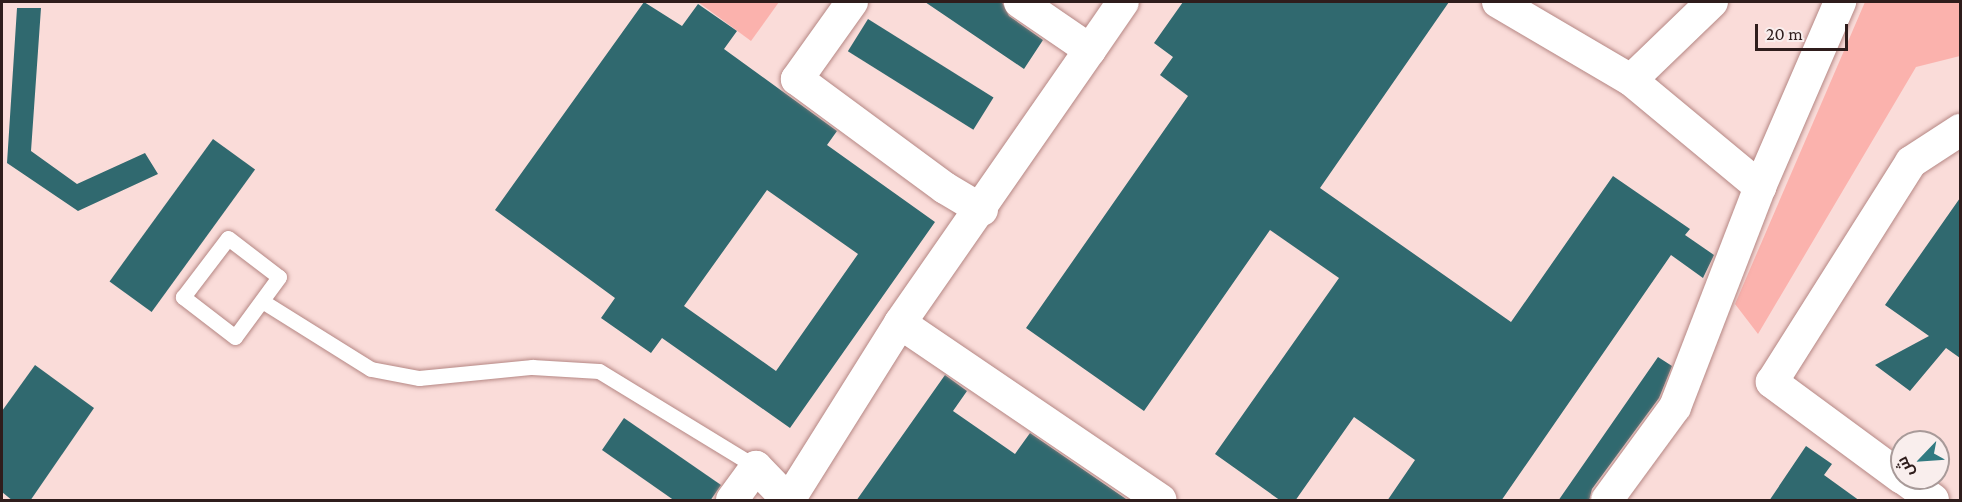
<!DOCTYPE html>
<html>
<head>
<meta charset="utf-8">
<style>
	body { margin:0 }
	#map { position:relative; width:1962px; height:502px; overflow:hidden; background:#fadcd9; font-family:"Crimson Pro",Cairo,serif }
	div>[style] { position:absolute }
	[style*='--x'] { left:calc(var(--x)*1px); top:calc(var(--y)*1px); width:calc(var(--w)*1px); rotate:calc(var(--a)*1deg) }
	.green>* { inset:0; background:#fbb2ad }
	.building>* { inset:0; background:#30696f; transform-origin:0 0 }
	.roads { filter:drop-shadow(0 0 2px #b58784) drop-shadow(0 0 2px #b58784) }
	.service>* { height:15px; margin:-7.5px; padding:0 7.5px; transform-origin:7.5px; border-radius:7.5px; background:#fff }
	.minor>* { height:32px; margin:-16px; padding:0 16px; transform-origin:16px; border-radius:16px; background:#fff }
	span { translate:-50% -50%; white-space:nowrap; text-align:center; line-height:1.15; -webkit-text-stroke:6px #f9eeed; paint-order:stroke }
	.frame { position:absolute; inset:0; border:3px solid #2f1d1c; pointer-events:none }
	.north { position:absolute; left:1890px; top:430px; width:60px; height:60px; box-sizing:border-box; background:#f9eeed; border:2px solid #a89a99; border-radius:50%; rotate:245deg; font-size:16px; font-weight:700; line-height:24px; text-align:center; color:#2f1d1c }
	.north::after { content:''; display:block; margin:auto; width:21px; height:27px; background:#317a81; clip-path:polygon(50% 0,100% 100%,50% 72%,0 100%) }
	.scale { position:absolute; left:1755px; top:24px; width:93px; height:27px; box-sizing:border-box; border:3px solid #2f1d1c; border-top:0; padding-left:8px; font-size:18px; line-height:21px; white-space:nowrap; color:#2f1d1c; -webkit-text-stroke:4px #f9eeed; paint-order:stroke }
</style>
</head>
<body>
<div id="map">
	<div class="green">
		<div style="clip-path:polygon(698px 2px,779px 2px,751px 41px)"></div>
		<div style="clip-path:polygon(1865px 2px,1960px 2px,1960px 56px,1916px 67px,1758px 334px,1735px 304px)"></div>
	</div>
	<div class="building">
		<div style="clip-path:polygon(evenodd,644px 2px,682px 26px,698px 4px,737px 31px,724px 49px,837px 131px,827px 145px,935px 222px,790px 428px,662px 338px,651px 353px,601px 318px,615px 298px,495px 210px,644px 2px,767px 190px,858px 254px,776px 371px,684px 306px,767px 190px)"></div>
		<div style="clip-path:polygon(925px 2px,1002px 2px,1009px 16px,1043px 40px,1024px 69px)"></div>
		<div style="clip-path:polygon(1183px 2px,1449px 2px,1320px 188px,1511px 322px,1613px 176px,1690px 229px,1685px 235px,1714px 255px,1703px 278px,1671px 255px,1501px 501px,1387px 501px,1415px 460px,1354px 417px,1295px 501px,1281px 501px,1215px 454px,1339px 278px,1270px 230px,1144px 411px,1026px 328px,1188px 96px,1160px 75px,1173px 57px,1154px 43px)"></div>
		<div style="clip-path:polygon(17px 8px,41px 8px,31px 151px,77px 184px,145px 153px,158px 174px,78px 211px,7px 163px)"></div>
		<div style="left:868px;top:19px;width:148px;height:38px;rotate:32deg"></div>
		<div style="left:213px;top:139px;width:52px;height:176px;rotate:36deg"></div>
		<div style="clip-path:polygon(1960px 198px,1960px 358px,1946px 348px,1910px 391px,1875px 365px,1929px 336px,1885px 305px)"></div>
		<div style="clip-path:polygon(1658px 357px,1672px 366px,1659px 398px,1592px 489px,1589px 501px,1558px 501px)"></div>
		<div style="clip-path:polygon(35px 365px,94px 408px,30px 501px,13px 501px,2px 492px,2px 411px)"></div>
		<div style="clip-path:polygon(945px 375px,967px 391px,953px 411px,1015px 454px,1030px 433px,1129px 501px,856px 501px)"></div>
		<div style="clip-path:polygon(624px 418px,721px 485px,710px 501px,675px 501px,602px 450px)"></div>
		<div style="clip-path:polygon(1806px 446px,1832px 464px,1824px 475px,1860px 501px,1769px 501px)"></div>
	</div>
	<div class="roads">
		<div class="service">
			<div style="--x:228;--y:238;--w:64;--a:37.4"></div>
			<div style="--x:279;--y:277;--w:74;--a:126.3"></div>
			<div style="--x:235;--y:337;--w:66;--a:-142.4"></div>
			<div style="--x:183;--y:297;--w:74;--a:-52.7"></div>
			<div style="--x:262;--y:301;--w:128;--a:32"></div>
			<div style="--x:371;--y:369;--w:49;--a:10.6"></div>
			<div style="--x:419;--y:378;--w:114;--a:-5.6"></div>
			<div style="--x:532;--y:367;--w:67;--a:3.4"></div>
			<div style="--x:599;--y:371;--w:184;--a:31.4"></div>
		</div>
		<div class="minor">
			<div style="--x:852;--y:2;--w:95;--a:125.5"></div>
			<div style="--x:797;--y:79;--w:184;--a:36.4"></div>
			<div style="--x:945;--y:188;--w:43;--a:30.7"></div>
			<div style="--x:1498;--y:2;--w:154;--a:30.4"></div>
			<div style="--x:1712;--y:2;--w:112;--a:136.1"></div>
			<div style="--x:1631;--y:80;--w:168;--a:39.7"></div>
			<div style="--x:1760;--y:187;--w:202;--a:-66.6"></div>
			<div style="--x:1090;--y:50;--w:58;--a:-55.5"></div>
			<div style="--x:900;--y:323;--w:315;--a:34.2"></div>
			<div style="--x:1902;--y:478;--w:162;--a:-143.6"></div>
			<div style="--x:1772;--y:382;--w:260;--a:-57.7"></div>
			<div style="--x:1911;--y:162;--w:59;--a:-33.1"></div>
			<div style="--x:1903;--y:478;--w:37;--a:36"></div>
			<div style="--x:732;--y:500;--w:41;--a:-54"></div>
			<div style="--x:756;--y:467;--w:46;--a:45.9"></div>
			<div style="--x:789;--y:500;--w:209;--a:-57.9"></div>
			<div style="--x:900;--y:323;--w:333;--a:-55.2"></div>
			<div style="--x:1090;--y:50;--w:85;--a:-145.6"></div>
			<div style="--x:1607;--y:500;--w:115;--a:-53.8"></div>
			<div style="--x:1675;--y:407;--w:236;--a:-68.9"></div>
		</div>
	</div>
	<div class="frame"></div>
	<div class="north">ش</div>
	<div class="scale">20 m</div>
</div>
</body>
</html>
